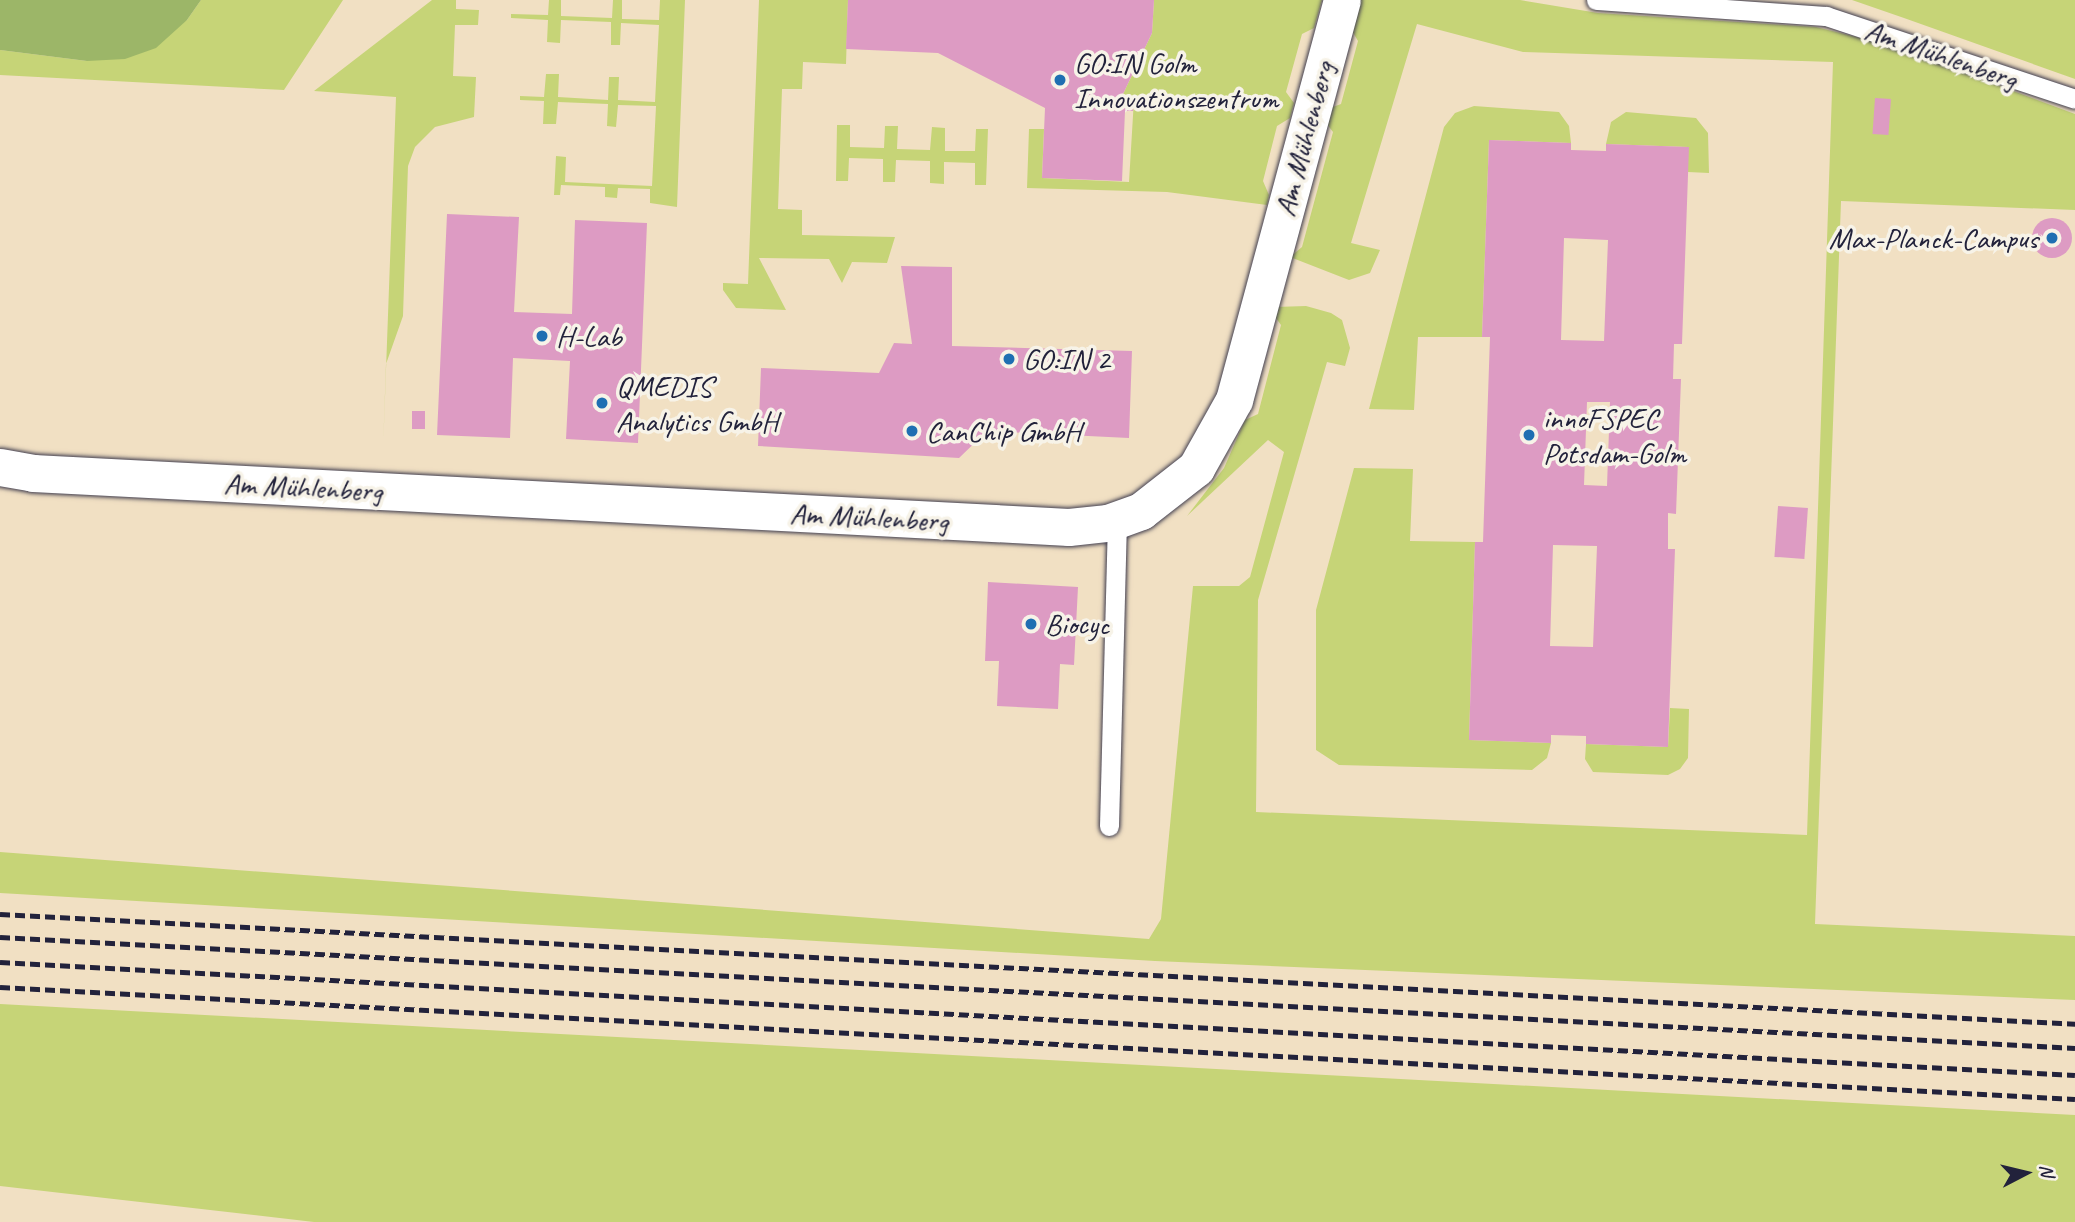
<!DOCTYPE html>
<html>
<head>
<meta charset="utf-8">
<style>
	body { margin:0 }
	#map { position:relative; width:2075px; height:1222px; overflow:hidden; background:#f1e0c3; font-family:Caveat,sans-serif }
	div>[style] { position:absolute }
	[style*='--x'] { left:calc(var(--x)*1px); top:calc(var(--y)*1px); width:calc(var(--w)*1px); rotate:calc(var(--a)*1deg) }
	.green>* { inset:0; background:#c6d477 }
	.forest>* { inset:0; background:#9cb668 }
	.building>* { inset:0; background:#dd9bc3; transform-origin:0 0 }
	.round { border-radius:50% }
	.roads { filter:drop-shadow(0 0 2px #413e4f) drop-shadow(0 0 2px #413e4f) }
	.lane>* { height:19px; margin:-9.5px; padding:0 9.5px; transform-origin:9.5px; border-radius:9.5px; background:#fff }
	.street>* { height:37px; margin:-18.5px; padding:0 18.5px; transform-origin:18.5px; border-radius:18.5px; background:#fff }
	.rail>* { height:5px; margin-top:-2.5px; transform-origin:0; background:repeating-linear-gradient(90deg,#22223b 0 10px,transparent 0 15px) }
	.dots>* { width:19px; height:19px; translate:-50% -50%; box-sizing:border-box; border:4px solid #f7f3e8; border-radius:50% }
	span { translate:-50% -50%; white-space:nowrap; text-align:center; line-height:1.15; -webkit-text-stroke:7px #f7f3e8; paint-order:stroke }
	.street-label { font-size:30px; color:#22223b }
	.poi-label { font-size:30px; color:#22223b }
	.left { translate:0 -50%; text-align:left }
	.right { translate:-100% -50%; text-align:right }
	.north { position:absolute; left:1991px; top:1138px; width:70px; height:70px; -webkit-text-stroke:5px #f7f3e8; paint-order:stroke; rotate:83deg; font-size:19px; font-weight:700; line-height:28px; text-align:center; color:#22223b }
	.north::after { content:''; display:block; margin:auto; width:24px; height:32px; background:#22223b; clip-path:polygon(50% 0,100% 100%,50% 72%,0 100%) }
</style>
</head>
<body>
<div id="map">
	<div class="green">
		<div style="clip-path:polygon(201px 0,343px 0,284px 90px,0 75px,0 50px,87px 61px,187px 20px)"></div>
		<div style="clip-path:polygon(432px 0,456px 0,456px 9px,479px 10px,478px 25px,455px 25px,453px 76px,476px 77px,474px 117px,435px 127px,415px 147px,408px 166px,403px 316px,386px 364px,383px 451px,396px 97px,314px 91px)"></div>
		<div style="clip-path:polygon(549px 0,561px 0,561px 16px,612px 18px,613px 0,622px 0,622px 19px,659px 20px,660px 0,685px 0,677px 207px,650px 203px,650px 189px,618px 188px,617px 198px,605px 197px,605px 187px,561px 185px,560px 195px,554px 195px,556px 156px,566px 157px,565px 182px,652px 186px,656px 106px,618px 105px,616px 127px,607px 126px,608px 104px,558px 102px,556px 124px,543px 124px,544px 101px,520px 100px,520px 96px,544px 97px,546px 74px,559px 74px,558px 97px,608px 100px,609px 77px,619px 77px,618px 100px,655px 102px,659px 25px,621px 23px,620px 45px,611px 45px,611px 22px,561px 20px,560px 43px,547px 42px,548px 20px,511px 18px,511px 14px,548px 15px)"></div>
		<div style="clip-path:polygon(759px 0,848px 0,846px 64px,803px 62px,802px 89px,782px 89px,778px 209px,802px 210px,802px 235px,895px 237px,887px 263px,852px 262px,842px 283px,829px 259px,759px 258px,786px 310px,736px 308px,723px 290px,723px 283px,748px 284px)"></div>
		<div style="clip-path:polygon(1154px 0,1322px 0,1314px 28px,1302px 34px,1286px 92px,1294px 103px,1290px 118px,1277px 126px,1263px 181px,1269px 195px,1267px 205px,1167px 192px,1027px 188px,1029px 129px,1044px 129px,1042px 178px,1129px 182px,1134px 99px,1123px 94px,1152px 33px)"></div>
		<div style="clip-path:polygon(1359px 0,1520px 0,1598px 13px,1816px 27px,1893px 46px,2075px 114px,2075px 210px,1841px 201px,1815px 924px,2075px 936px,2075px 1000px,1155px 961px,0 893px,0 852px,1149px 939px,1161px 919px,1193px 586px,1239px 586px,1250px 577px,1284px 452px,1268px 440px,1187px 516px,1224px 468px,1245px 420px,1258px 414px,1281px 325px,1273px 314px,1275px 307px,1306px 306px,1331px 313px,1342px 320px,1350px 348px,1345px 366px,1327px 362px,1258px 600px,1256px 812px,1807px 835px,1833px 62px,1523px 52px,1417px 24px,1351px 243px,1380px 250px,1370px 273px,1349px 280px,1290px 257px,1302px 247px,1333px 132px,1326px 123px,1330px 108px,1341px 104px,1358px 41px,1351px 29px)"></div>
		<div style="clip-path:polygon(1852px 0,2075px 0,2075px 79px,1904px 18px)"></div>
		<div style="clip-path:polygon(1474px 106px,1559px 112px,1569px 126px,1571px 143px,1489px 140px,1482px 337px,1418px 337px,1414px 410px,1369px 409px,1444px 127px,1455px 113px)"></div>
		<div style="clip-path:polygon(1626px 112px,1696px 118px,1708px 133px,1709px 173px,1688px 172px,1688px 147px,1606px 144px,1611px 122px)"></div>
		<div style="clip-path:polygon(837px 125px,850px 125px,850px 147px,884px 148px,885px 126px,898px 126px,897px 149px,930px 150px,932px 127px,945px 128px,945px 151px,975px 151px,976px 129px,988px 129px,986px 185px,975px 185px,975px 163px,944px 162px,944px 184px,930px 183px,930px 161px,896px 160px,895px 182px,883px 182px,883px 159px,849px 158px,848px 181px,836px 181px)"></div>
		<div style="clip-path:polygon(1354px 468px,1413px 469px,1410px 541px,1475px 542px,1469px 740px,1551px 743px,1547px 758px,1532px 770px,1339px 765px,1316px 750px,1316px 610px)"></div>
		<div style="clip-path:polygon(1670px 708px,1689px 709px,1688px 758px,1680px 769px,1668px 775px,1593px 772px,1585px 759px,1586px 744px,1668px 747px)"></div>
		<div style="clip-path:polygon(0 1004px,2075px 1115px,2075px 1222px,314px 1222px,0 1186px)"></div>
	</div>
	<div class="forest">
		<div style="clip-path:polygon(0 0,201px 0,187px 20px,156px 48px,125px 59px,87px 61px,0 50px)"></div>
	</div>
	<div class="building">
		<div style="clip-path:polygon(848px 0,1154px 0,1152px 33px,1123px 94px,1134px 99px,1133px 111px,1125px 111px,1122px 181px,1042px 178px,1045px 108px,938px 53px,846px 49px)"></div>
		<div style="left:1875px;top:98px;width:16px;height:36px;rotate:4deg"></div>
		<div style="clip-path:polygon(evenodd,1489px 140px,1571px 143px,1571px 150px,1606px 151px,1606px 144px,1689px 147px,1682px 344px,1674px 344px,1673px 379px,1681px 379px,1676px 514px,1668px 513px,1668px 549px,1675px 549px,1668px 747px,1586px 744px,1586px 736px,1551px 735px,1551px 743px,1469px 740px,1475px 542px,1483px 542px,1490px 337px,1482px 337px,1489px 140px,1564px 238px,1608px 240px,1604px 341px,1561px 340px,1564px 238px,1489px 140px,1587px 402px,1610px 402px,1607px 486px,1584px 485px,1587px 402px,1489px 140px,1553px 545px,1597px 546px,1593px 647px,1550px 646px,1553px 545px)"></div>
		<div style="clip-path:polygon(447px 214px,519px 217px,514px 312px,572px 314px,575px 220px,647px 223px,638px 443px,566px 439px,570px 361px,513px 358px,510px 438px,437px 435px)"></div>
		<div class="round" style="left:2032px;top:218px;width:40px;height:40px"></div>
		<div style="clip-path:polygon(901px 266px,952px 267px,952px 346px,1132px 351px,1129px 438px,987px 431px,959px 458px,758px 446px,761px 368px,879px 373px,894px 343px,912px 344px)"></div>
		<div style="left:412px;top:411px;width:13px;height:18px"></div>
		<div style="left:1778px;top:506px;width:30px;height:51px;rotate:4deg"></div>
		<div style="clip-path:polygon(988px 582px,1078px 587px,1074px 665px,1060px 664px,1058px 709px,997px 706px,999px 661px,985px 661px)"></div>
	</div>
	<div class="roads">
		<div class="lane">
			<div style="--x:1596;--y:0;--w:231;--a:4"></div>
			<div style="--x:1826;--y:16;--w:262;--a:18.4"></div>
			<div style="--x:1109;--y:826;--w:306;--a:-88.5"></div>
		</div>
		<div class="street">
			<div style="--x:0;--y:467;--w:34;--a:10"></div>
			<div style="--x:33;--y:473;--w:1037;--a:2.98"></div>
			<div style="--x:1069;--y:527;--w:39;--a:-6"></div>
			<div style="--x:1108;--y:523;--w:35;--a:-20"></div>
			<div style="--x:1141;--y:511;--w:70;--a:-38"></div>
			<div style="--x:1196;--y:468;--w:78;--a:-60.8"></div>
			<div style="--x:1234;--y:400;--w:414;--a:-74.9"></div>
		</div>
	</div>
	<div class="rail">
		<div style="--x:0;--y:914;--w:2078;--a:3.03"></div>
		<div style="--x:0;--y:937;--w:2078;--a:3.06"></div>
		<div style="--x:0;--y:962;--w:2078;--a:3.12"></div>
		<div style="--x:0;--y:987;--w:2078;--a:3.09"></div>
	</div>
	<div class="dots">
		<div style="left:1060px;top:80px;background:#1f6fb2"></div>
		<div style="left:2052px;top:238px;background:#1f6fb2"></div>
		<div style="left:542px;top:336px;background:#1f6fb2"></div>
		<div style="left:1009px;top:359px;background:#1f6fb2"></div>
		<div style="left:602px;top:403px;background:#1f6fb2"></div>
		<div style="left:912px;top:431px;background:#1f6fb2"></div>
		<div style="left:1529px;top:435px;background:#1f6fb2"></div>
		<div style="left:1031px;top:624px;background:#1f6fb2"></div>
	</div>
	<div class="street-label">
		<span style="left:1941px;top:54px;rotate:19deg">Am Mühlenberg</span>
		<span style="left:1304px;top:139px;rotate:-75deg">Am Mühlenberg</span>
		<span style="left:303px;top:487px;rotate:3deg">Am Mühlenberg</span>
		<span style="left:869px;top:517px;rotate:3deg">Am Mühlenberg</span>
	</div>
	<div class="poi-label">
		<span class="left" style="left:1074px;top:80px">GO:IN Golm<br>Innovationszentrum</span>
		<span class="right" style="left:2038px;top:238px">Max-Planck-Campus</span>
		<span class="left" style="left:556px;top:336px">H-Lab</span>
		<span class="left" style="left:1023px;top:359px">GO:IN 2</span>
		<span class="left" style="left:616px;top:403px">QMEDIS<br>Analytics GmbH</span>
		<span class="left" style="left:1543px;top:435px">innoFSPEC<br>Potsdam-Golm</span>
		<span class="left" style="left:926px;top:431px">CanChip GmbH</span>
		<span class="left" style="left:1045px;top:624px">Biocyc</span>
	</div>
	<div class="north">N</div>
</div>
</body>
</html>
